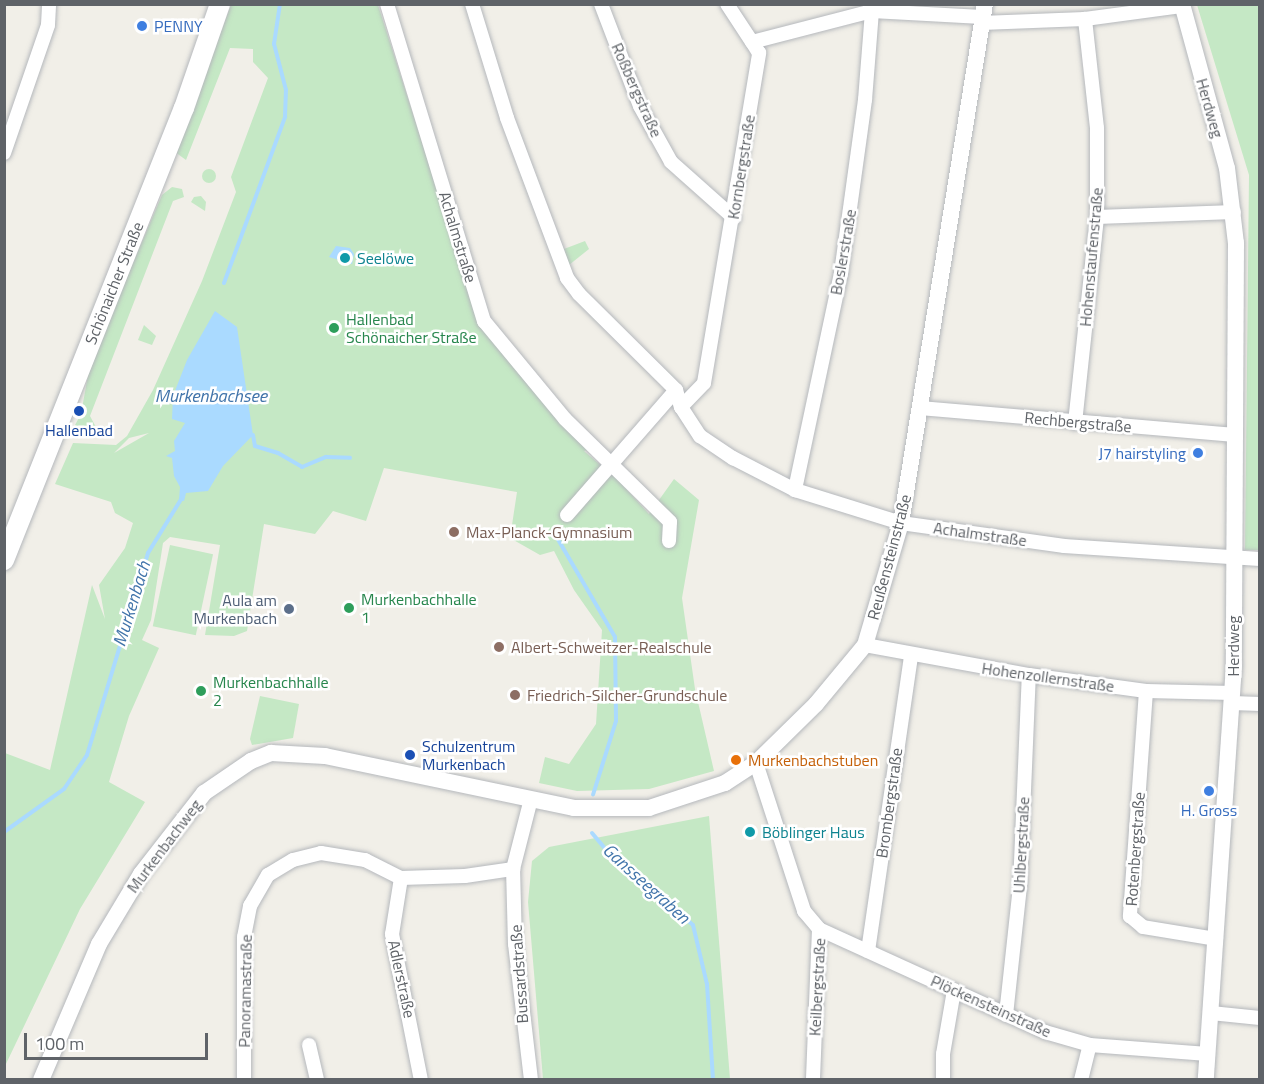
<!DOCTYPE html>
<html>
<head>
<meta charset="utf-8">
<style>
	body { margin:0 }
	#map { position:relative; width:1264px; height:1084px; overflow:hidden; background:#f1efe8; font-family:"Titillium Web",sans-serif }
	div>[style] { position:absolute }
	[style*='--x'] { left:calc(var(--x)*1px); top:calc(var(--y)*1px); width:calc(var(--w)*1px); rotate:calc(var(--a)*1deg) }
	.green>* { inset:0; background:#c5e8c5; transform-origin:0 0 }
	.round { border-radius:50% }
	.water>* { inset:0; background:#aadaff }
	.stream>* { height:4px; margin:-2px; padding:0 2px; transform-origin:2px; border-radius:2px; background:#aadaff }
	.roads { filter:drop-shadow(0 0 2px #b5b8bc) drop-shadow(0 0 2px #b5b8bc) }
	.minor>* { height:14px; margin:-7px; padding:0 7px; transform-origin:7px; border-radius:7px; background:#fff }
	.tertiary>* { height:16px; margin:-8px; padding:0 8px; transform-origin:8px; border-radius:8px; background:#fff }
	.secondary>* { height:20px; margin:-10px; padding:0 10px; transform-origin:10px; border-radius:10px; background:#fff }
	.dots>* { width:16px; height:16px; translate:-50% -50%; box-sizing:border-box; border:3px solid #fff; border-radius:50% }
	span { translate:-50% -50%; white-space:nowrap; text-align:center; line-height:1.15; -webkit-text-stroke:5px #fff; paint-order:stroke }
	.shop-label { font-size:16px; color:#366cbe }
	.left { translate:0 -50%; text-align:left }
	.right { translate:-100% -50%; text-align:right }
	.street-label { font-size:16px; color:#5f6368 }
	.culture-label { font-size:16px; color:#0d838f }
	.leisure-label { font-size:16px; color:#27864d }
	.transit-label { font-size:16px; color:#164399 }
	.education-label { font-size:16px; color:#785e54 }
	.service-label { font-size:16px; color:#4e5e75 }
	.food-label { font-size:16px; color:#c56008 }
	.water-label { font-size:18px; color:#4174aa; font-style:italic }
	.frame { position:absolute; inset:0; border:6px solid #5f6368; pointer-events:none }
	.scale { position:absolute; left:24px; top:1033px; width:184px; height:27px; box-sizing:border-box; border:3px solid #5f6368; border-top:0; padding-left:8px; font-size:18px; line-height:21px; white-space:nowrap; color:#5f6368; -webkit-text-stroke:4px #fff; paint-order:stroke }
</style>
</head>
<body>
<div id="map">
	<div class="green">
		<div style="clip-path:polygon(evenodd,231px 5px,378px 5px,480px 323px,591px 449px,584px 451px,618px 480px,649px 514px,674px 479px,699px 500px,682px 598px,695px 689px,714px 771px,649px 789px,577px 791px,539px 783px,545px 757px,569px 764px,596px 724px,602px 630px,574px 590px,554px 551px,540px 555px,510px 538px,517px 492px,384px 468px,366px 521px,333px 511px,315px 534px,264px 524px,247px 631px,234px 636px,205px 635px,220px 545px,170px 537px,163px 543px,151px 620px,142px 640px,159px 648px,129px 716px,109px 782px,145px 802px,80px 909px,5px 1066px,5px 753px,50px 770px,92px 585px,105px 619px,99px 585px,125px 548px,133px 523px,115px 513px,111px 502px,55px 484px,73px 443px,116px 445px,127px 436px,153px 390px,202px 281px,236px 192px,231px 177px,268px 78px,253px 62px,253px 49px,230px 48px,186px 160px,175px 152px,231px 5px,149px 433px,114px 453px,129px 438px,149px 433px)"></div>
		<div style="clip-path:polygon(1197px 5px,1259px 5px,1259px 550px,1245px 550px,1249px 175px)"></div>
		<div class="round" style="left:202px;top:169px;width:14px;height:14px"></div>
		<div style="clip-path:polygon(172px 187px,182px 189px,184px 197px,173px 201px,90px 416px,97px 429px,94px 435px,80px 430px,75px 425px,81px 414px,90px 364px,162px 195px)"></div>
		<div style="clip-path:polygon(201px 196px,206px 202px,205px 211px,191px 202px,194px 197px)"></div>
		<div style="clip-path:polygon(585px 241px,589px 249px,569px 265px,564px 249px)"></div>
		<div style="clip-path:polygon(144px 325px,156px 336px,152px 345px,138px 340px)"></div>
		<div style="left:170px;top:545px;width:44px;height:83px;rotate:12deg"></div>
		<div style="clip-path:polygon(260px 696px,299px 704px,293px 738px,252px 745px,250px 739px)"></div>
		<div style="clip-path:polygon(709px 816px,730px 1079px,543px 1079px,528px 902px,532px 861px,549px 847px)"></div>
	</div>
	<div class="water">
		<div style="clip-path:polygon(336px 246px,350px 248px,354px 254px,352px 264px,329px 257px)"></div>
		<div style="clip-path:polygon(215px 311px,237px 327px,253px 435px,223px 466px,208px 491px,186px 493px,184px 501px,179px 500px,180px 487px,174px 476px,172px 458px,166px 456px,175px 451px,174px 441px,185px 423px,172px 419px,173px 396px,187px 360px)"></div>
	</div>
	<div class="stream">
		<div style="--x:224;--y:283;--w:177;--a:-69.8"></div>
		<div style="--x:285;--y:117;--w:27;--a:-88"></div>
		<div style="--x:286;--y:90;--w:48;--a:-104.6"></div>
		<div style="--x:274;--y:44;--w:40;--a:-81.5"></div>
		<div style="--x:253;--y:435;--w:11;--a:80"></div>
		<div style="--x:255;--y:446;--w:24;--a:17"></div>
		<div style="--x:278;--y:453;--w:28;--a:30"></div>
		<div style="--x:302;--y:467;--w:26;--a:-23"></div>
		<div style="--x:326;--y:457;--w:24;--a:2"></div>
		<div style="--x:556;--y:536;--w:117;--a:59.7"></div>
		<div style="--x:615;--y:637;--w:84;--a:89.3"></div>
		<div style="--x:616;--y:721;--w:77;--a:107.3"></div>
		<div style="--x:4;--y:832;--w:74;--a:-35.6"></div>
		<div style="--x:64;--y:789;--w:41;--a:-55.9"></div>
		<div style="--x:87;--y:755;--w:211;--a:-73.2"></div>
		<div style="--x:148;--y:553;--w:67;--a:-58.4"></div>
		<div style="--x:592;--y:833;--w:23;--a:50"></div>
		<div style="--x:607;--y:851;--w:113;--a:40.7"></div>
		<div style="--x:693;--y:925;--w:61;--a:76.7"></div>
		<div style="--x:707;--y:984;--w:96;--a:86.4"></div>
	</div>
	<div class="roads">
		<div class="minor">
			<div style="--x:387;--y:4;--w:332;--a:73"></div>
			<div style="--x:484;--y:321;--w:127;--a:50.4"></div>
			<div style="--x:565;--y:419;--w:147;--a:44.4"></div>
			<div style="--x:670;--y:522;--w:19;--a:93"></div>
			<div style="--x:472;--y:4;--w:119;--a:72.9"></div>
			<div style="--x:507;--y:118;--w:171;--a:69.4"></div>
			<div style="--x:567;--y:278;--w:20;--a:53"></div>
			<div style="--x:579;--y:294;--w:136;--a:44.7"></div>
			<div style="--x:676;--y:390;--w:18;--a:74"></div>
			<div style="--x:681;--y:407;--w:35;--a:57"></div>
			<div style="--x:700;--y:436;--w:40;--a:34"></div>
			<div style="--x:733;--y:458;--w:70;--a:27.3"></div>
			<div style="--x:795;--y:490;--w:111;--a:17.3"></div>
			<div style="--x:901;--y:523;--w:165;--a:8"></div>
			<div style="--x:1064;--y:546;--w:196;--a:3.8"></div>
			<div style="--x:601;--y:4;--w:109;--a:69.1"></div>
			<div style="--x:640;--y:106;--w:64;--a:61"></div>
			<div style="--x:671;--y:162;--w:84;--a:41.6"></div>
			<div style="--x:727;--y:4;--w:45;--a:56.7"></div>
			<div style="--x:870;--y:4;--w:7;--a:74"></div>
			<div style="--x:872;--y:11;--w:110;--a:3.1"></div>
			<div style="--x:981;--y:23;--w:104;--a:-2.2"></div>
			<div style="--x:1085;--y:19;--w:99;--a:-7.6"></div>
			<div style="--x:4;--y:153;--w:135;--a:-71"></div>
			<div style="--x:48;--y:25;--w:21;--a:-87"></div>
			<div style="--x:1097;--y:217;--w:137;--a:-2.1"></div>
			<div style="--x:681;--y:407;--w:33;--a:-46"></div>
			<div style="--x:704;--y:383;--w:335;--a:-80.5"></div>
			<div style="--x:759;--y:53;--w:13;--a:-122"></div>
			<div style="--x:752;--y:42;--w:124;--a:-14.5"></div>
			<div style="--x:872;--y:11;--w:89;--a:94.5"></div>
			<div style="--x:865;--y:100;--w:175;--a:97.9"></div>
			<div style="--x:841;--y:273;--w:222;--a:102"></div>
			<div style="--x:921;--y:408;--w:314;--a:4.9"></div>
			<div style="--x:1075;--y:423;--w:207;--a:-83.9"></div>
			<div style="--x:1097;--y:217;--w:89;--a:-90"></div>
			<div style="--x:1097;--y:128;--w:110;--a:-96.3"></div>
			<div style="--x:567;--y:515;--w:166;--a:-48.9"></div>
			<div style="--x:865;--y:645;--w:167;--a:10.4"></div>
			<div style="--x:1029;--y:675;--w:118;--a:7.8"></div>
			<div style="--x:1146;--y:691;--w:87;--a:1.3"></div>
			<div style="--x:1146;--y:691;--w:226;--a:94.1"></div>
			<div style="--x:1130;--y:916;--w:17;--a:40"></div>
			<div style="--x:1143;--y:927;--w:74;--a:9.3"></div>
			<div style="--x:1232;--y:703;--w:28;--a:2"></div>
			<div style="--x:756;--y:763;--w:156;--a:72"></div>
			<div style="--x:804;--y:911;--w:23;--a:50"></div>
			<div style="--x:819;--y:929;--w:151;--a:92.3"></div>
			<div style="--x:401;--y:878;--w:57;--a:99.1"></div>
			<div style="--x:392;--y:934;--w:149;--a:78.8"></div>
			<div style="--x:819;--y:929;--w:248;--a:24.5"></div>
			<div style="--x:1045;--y:1032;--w:47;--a:16.1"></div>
			<div style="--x:1090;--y:1045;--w:118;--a:4.4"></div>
			<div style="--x:868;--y:951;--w:298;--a:-81.7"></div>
			<div style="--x:1211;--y:1013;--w:49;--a:5.8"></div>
			<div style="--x:1006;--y:1015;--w:130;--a:-83.8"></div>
			<div style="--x:1020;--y:886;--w:211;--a:-87.6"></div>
			<div style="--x:309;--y:1045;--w:36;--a:77"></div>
			<div style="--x:244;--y:1080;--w:143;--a:-90"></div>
			<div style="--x:244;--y:937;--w:32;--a:-79"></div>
			<div style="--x:250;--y:906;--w:36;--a:-60"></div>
			<div style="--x:268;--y:875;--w:29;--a:-31"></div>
			<div style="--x:293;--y:860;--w:29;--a:-14"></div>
			<div style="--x:321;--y:853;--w:45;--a:9"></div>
			<div style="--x:365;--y:860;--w:40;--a:26.6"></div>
			<div style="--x:401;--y:878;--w:64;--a:-1.8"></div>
			<div style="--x:465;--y:876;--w:49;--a:-8.3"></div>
			<div style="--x:531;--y:1080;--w:137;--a:-96.7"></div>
			<div style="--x:515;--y:944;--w:75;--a:-91.5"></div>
			<div style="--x:513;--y:869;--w:72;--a:-75.6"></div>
			<div style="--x:943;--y:1080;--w:26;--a:-90"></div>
			<div style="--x:943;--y:1054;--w:65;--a:-80.2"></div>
			<div style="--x:1081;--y:1080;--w:36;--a:-76"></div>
		</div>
		<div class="tertiary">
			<div style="--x:1182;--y:4;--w:170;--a:74.7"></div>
			<div style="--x:1227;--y:168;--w:76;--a:83.2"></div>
			<div style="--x:1236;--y:243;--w:422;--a:90.3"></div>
			<div style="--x:1234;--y:665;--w:416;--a:93.9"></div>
			<div style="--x:41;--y:1080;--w:148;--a:-66.9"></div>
			<div style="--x:99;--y:944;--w:82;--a:-59"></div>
			<div style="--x:141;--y:874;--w:103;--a:-52.1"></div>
			<div style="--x:204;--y:793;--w:57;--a:-34.2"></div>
			<div style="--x:251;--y:761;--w:22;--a:-22"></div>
			<div style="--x:271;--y:753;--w:54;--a:3.2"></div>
			<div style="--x:325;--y:756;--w:254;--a:11.8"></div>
			<div style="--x:574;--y:808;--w:75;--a:0"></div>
			<div style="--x:649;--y:808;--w:80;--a:-18.2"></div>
			<div style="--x:725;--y:783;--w:37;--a:-33"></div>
			<div style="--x:756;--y:763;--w:84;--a:-44.5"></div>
			<div style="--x:816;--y:704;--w:77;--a:-50.3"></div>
			<div style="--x:865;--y:645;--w:127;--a:-73.6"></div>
			<div style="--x:901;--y:523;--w:526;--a:-80.81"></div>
		</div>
		<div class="secondary">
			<div style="--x:4;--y:560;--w:487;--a:-68.3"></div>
			<div style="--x:184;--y:108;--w:110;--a:-70.9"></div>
		</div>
	</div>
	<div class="dots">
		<div style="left:142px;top:26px;background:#3f7fe0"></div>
		<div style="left:345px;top:258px;background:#0f9aa8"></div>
		<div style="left:334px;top:328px;background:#2e9e5b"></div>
		<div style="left:79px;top:411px;background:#1a4fb4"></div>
		<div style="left:1198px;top:453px;background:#3f7fe0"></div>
		<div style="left:454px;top:532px;background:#8d6e63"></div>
		<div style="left:349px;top:608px;background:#2e9e5b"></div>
		<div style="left:289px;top:609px;background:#5c6f8a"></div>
		<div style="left:499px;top:647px;background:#8d6e63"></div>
		<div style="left:201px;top:691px;background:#2e9e5b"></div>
		<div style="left:515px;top:695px;background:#8d6e63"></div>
		<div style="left:410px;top:755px;background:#1a4fb4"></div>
		<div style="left:736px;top:760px;background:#e8710a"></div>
		<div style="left:1209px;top:791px;background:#3f7fe0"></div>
		<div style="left:750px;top:832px;background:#0f9aa8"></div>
	</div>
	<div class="shop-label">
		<span class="left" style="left:154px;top:26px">PENNY</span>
		<span class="right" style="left:1186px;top:453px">J7 hairstyling</span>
		<span style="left:1209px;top:810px">H. Gross</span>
	</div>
	<div class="street-label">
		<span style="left:637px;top:90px;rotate:66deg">Roßbergstraße</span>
		<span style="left:1210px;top:108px;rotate:74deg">Herdweg</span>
		<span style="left:741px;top:167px;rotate:-81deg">Kornbergstraße</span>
		<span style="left:458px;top:237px;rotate:73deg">Achalmstraße</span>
		<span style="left:843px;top:252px;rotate:-80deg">Boslerstraße</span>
		<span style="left:1091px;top:257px;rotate:-85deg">Hohenstaufenstraße</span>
		<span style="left:114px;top:283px;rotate:-68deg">Schönaicher Straße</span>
		<span style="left:1078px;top:422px;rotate:5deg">Rechbergstraße</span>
		<span style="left:980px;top:534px;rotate:8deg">Achalmstraße</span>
		<span style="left:889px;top:557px;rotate:-75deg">Reußensteinstraße</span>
		<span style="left:1233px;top:646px;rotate:-90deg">Herdweg</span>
		<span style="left:1048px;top:677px;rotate:8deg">Hohenzollernstraße</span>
		<span style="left:889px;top:803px;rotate:-82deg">Brombergstraße</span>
		<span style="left:1021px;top:845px;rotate:-87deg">Uhlbergstraße</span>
		<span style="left:164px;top:846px;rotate:-53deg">Murkenbachweg</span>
		<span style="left:1135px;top:849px;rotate:-86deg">Rotenbergstraße</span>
		<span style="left:519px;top:974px;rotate:-94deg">Bussardstraße</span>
		<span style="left:402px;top:979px;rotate:78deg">Adlerstraße</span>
		<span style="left:817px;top:987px;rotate:-87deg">Keilbergstraße</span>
		<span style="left:245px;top:991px;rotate:-89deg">Panoramastraße</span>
		<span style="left:991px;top:1006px;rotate:24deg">Plöckensteinstraße</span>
	</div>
	<div class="culture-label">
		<span class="left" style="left:357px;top:258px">Seelöwe</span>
		<span class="left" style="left:762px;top:832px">Böblinger Haus</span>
	</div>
	<div class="leisure-label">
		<span class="left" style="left:346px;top:328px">Hallenbad<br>Schönaicher Straße</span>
		<span class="left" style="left:361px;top:608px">Murkenbachhalle<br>1</span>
		<span class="left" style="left:213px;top:691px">Murkenbachhalle<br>2</span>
	</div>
	<div class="transit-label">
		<span style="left:79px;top:430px">Hallenbad</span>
		<span class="left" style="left:422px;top:755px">Schulzentrum<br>Murkenbach</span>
	</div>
	<div class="education-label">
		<span class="left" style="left:466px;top:532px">Max-Planck-Gymnasium</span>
		<span class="left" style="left:511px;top:647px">Albert-Schweitzer-Realschule</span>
		<span class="left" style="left:527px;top:695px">Friedrich-Silcher-Grundschule</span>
	</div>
	<div class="service-label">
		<span class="right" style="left:277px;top:609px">Aula am<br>Murkenbach</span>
	</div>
	<div class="food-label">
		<span class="left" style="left:748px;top:760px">Murkenbachstuben</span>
	</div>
	<div class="water-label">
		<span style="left:211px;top:396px">Murkenbachsee</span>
		<span style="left:132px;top:604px;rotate:-73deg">Murkenbach</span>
		<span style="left:646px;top:884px;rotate:42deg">Gansseegraben</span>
	</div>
	<div class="frame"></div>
	<div class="scale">100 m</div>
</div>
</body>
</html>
